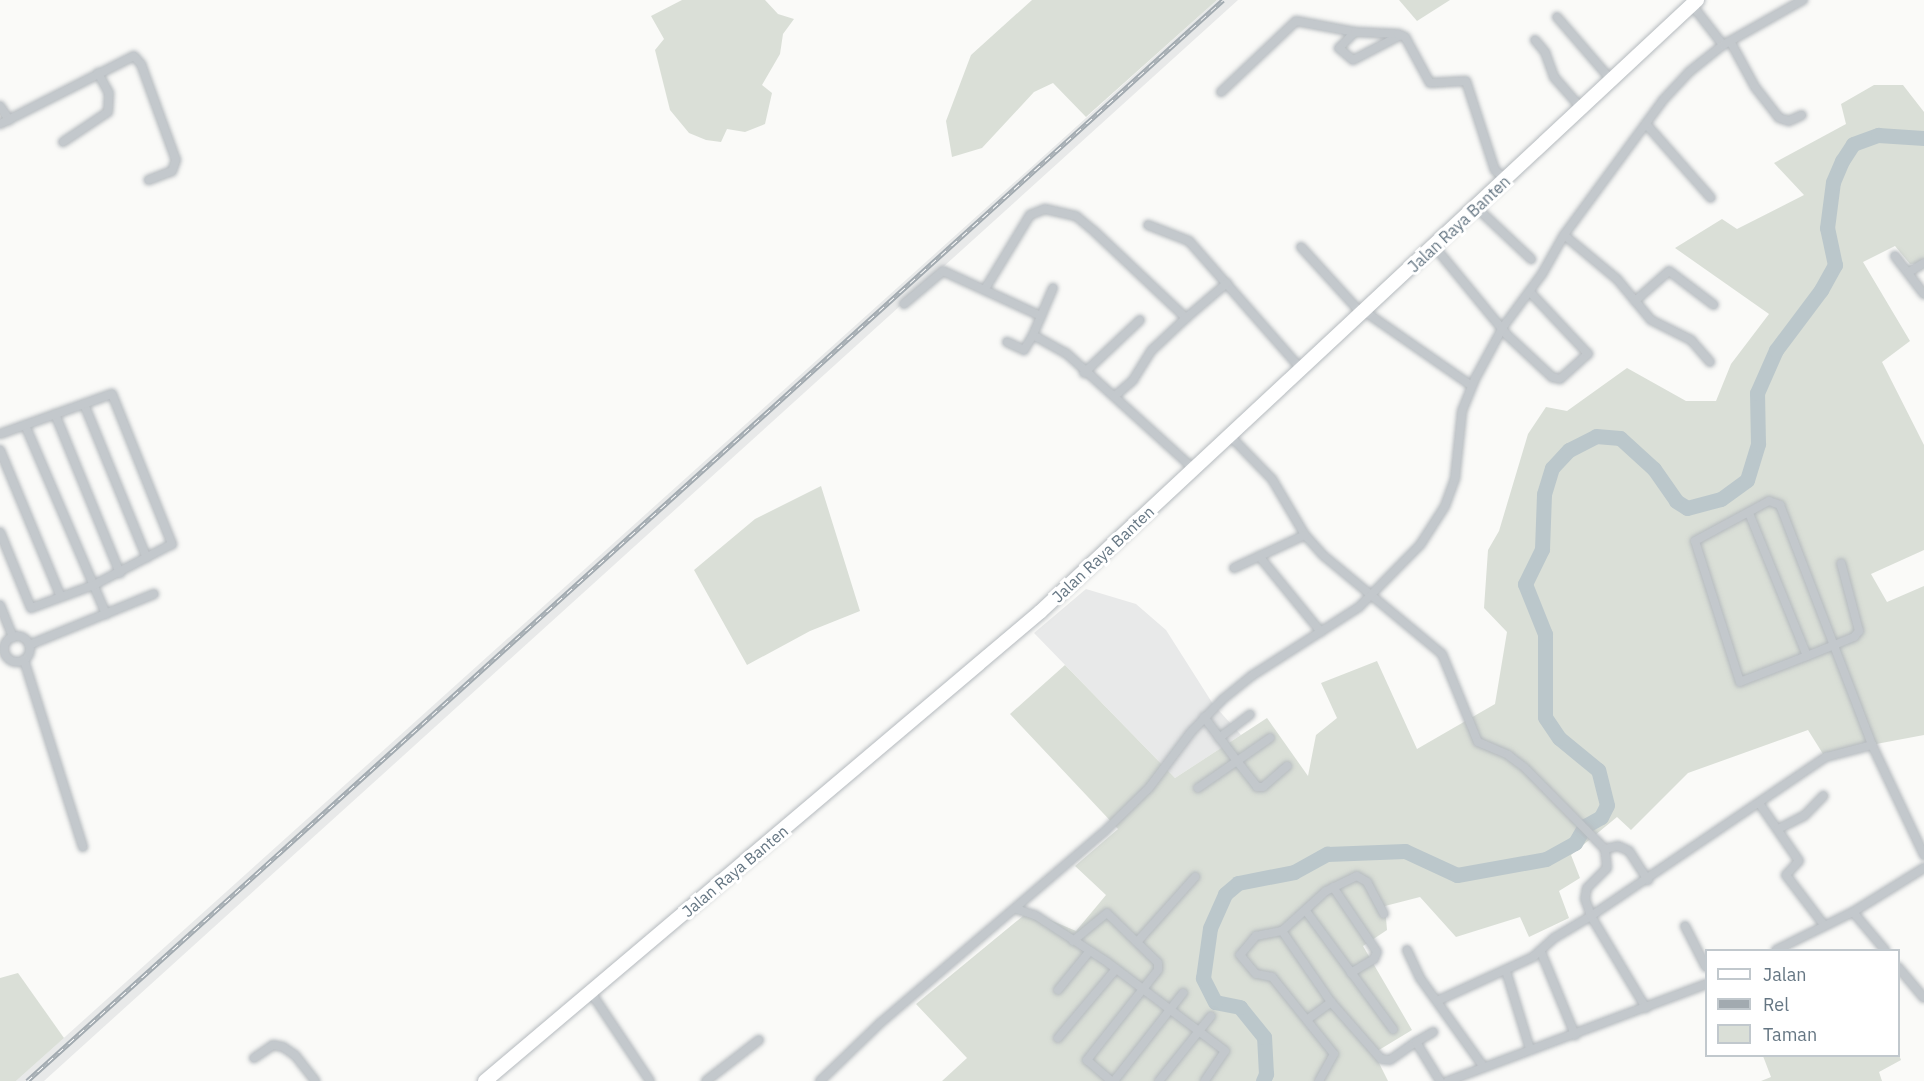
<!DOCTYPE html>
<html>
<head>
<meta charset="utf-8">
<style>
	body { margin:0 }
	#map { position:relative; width:1924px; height:1081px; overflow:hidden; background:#fafaf8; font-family:"IBM Plex Sans",sans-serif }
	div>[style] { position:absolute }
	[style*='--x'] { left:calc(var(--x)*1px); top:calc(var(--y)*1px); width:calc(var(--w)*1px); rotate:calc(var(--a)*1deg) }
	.built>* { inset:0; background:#e8e9e9 }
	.green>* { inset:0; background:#dadfd7 }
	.river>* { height:15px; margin:-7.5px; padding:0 7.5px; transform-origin:7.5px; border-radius:7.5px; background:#bbc7cb }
	.roads { filter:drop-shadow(0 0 2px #b5babe) drop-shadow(0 0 2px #b5babe) }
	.street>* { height:8px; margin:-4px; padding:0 4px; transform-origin:4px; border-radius:4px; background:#c3c8cc }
	.street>.ring { margin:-4px; padding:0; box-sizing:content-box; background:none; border:8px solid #c3c8cc; border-radius:50% }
	.primary>* { height:14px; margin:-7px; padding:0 7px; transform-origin:7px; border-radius:7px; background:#fff }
	.rail>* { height:4.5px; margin-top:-2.25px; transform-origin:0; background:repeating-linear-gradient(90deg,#fff 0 7px,#a2aab0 0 14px); box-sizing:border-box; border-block:2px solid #a2aab0 }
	span { translate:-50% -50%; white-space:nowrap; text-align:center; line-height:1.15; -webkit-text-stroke:6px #fff; paint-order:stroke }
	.street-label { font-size:16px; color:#657683 }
	.legend { position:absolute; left:1705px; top:949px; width:195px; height:108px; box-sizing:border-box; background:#fff; border:2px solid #c1c8cd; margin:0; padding:8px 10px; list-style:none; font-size:18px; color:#657683 }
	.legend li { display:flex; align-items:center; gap:12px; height:30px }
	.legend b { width:30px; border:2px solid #c1c8cd }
</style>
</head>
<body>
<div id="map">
	<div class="built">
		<div style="clip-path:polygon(1217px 0,1238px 0,44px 1081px,16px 1081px)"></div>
		<div style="clip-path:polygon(1086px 589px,1136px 604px,1166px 630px,1213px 704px,1241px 735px,1175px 778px,1034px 633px)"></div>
	</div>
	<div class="green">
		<div style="clip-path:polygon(682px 0,765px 0,778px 14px,794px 19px,783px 34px,780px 54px,762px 85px,772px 93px,765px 124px,745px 132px,727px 129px,721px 142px,706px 140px,689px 133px,670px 110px,655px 50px,664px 39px,651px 16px)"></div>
		<div style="clip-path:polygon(1032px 0,1217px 0,1086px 117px,1053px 83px,1034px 92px,982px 148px,952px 157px,946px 121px,971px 55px)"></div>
		<div style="clip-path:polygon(1399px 0,1450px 0,1417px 21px)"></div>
		<div style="clip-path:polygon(1874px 85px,1903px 85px,1924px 112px,1924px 263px,1910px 264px,1895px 246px,1863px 262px,1910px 341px,1882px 362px,1924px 445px,1924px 550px,1871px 574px,1887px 602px,1924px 586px,1924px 735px,1823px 754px,1808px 730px,1688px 773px,1631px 830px,1617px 817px,1571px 855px,1580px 878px,1559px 891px,1569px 918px,1529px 937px,1520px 917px,1456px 937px,1420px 897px,1385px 906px,1387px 930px,1363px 946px,1412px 1030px,1374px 1053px,1388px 1081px,942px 1081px,967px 1058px,916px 1004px,1029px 911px,1076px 931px,1106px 895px,1075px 866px,1118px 829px,1010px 714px,1065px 665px,1175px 778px,1267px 718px,1308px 776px,1316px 735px,1337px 718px,1321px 683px,1377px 661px,1417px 749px,1495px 704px,1507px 632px,1484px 608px,1488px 550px,1499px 531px,1528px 434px,1546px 407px,1567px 411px,1627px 368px,1686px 401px,1716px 401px,1731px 364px,1769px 314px,1675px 248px,1722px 219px,1737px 229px,1804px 195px,1774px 163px,1846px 124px,1841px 104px)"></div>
		<div style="clip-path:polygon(821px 486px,860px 611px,810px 631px,747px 665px,694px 570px,755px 519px)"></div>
		<div style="clip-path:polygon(18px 973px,64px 1038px,16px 1081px,0 1081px,0 978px)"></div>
		<div style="clip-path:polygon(1899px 1055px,1901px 1060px,1879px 1072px,1882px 1081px,1761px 1081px,1771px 1077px,1763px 1056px)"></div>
	</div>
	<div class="river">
		<div style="--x:1263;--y:1081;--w:8;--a:-67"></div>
		<div style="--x:1266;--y:1074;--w:37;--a:-93"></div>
		<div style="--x:1264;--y:1037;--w:38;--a:-129"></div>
		<div style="--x:1240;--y:1007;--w:25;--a:-169"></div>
		<div style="--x:1215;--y:1002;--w:27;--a:-117"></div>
		<div style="--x:1203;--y:978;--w:50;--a:-82"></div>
		<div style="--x:1210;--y:928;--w:37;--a:-66"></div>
		<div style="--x:1225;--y:894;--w:17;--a:-40"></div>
		<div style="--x:1238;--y:883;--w:57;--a:-11.1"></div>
		<div style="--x:1294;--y:872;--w:38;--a:-29"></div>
		<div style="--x:1327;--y:854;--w:78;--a:-2.2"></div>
		<div style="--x:1405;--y:851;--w:57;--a:24.8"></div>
		<div style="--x:1457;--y:875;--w:90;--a:-10.2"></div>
		<div style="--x:1546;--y:859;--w:33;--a:-29"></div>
		<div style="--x:1575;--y:843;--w:20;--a:-60"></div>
		<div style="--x:1585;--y:826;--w:18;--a:-29"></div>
		<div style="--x:1601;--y:817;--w:13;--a:-63"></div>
		<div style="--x:1607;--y:805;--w:36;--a:-104"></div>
		<div style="--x:1598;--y:770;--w:50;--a:-140.6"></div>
		<div style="--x:1559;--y:738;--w:25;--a:-124"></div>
		<div style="--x:1545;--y:717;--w:83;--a:-90"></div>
		<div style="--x:1545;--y:634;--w:54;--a:-111.8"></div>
		<div style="--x:1525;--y:584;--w:39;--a:-64"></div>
		<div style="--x:1542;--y:549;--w:55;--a:-87.9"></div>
		<div style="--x:1544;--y:494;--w:27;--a:-73"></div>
		<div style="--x:1552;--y:468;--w:25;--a:-47"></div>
		<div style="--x:1569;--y:450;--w:30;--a:-27"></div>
		<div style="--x:1596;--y:436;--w:24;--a:5"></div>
		<div style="--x:1620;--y:438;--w:46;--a:42.4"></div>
		<div style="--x:1654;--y:469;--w:39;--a:55"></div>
		<div style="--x:1676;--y:501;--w:13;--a:32"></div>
		<div style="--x:1687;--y:508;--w:35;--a:-15"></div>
		<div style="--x:1721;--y:499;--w:32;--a:-36"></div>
		<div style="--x:1747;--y:480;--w:38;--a:-73"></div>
		<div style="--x:1758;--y:444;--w:51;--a:-91.1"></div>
		<div style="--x:1757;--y:393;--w:47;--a:-66.2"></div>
		<div style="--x:1776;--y:350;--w:75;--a:-53.1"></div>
		<div style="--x:1821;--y:290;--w:29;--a:-61"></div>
		<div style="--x:1835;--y:265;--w:38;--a:-102"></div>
		<div style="--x:1827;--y:228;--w:46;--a:-82.6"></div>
		<div style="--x:1833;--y:182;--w:23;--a:-67"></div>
		<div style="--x:1842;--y:161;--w:20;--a:-57"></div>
		<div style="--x:1853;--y:144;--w:27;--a:-20"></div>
		<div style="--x:1878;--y:135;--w:46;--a:3.7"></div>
	</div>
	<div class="roads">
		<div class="street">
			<div style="--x:1692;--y:5;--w:51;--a:52.2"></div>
			<div style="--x:1557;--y:17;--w:84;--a:49.3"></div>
			<div style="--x:1355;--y:32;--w:23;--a:135"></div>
			<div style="--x:1339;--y:48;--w:18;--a:41"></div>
			<div style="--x:1353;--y:60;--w:54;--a:-27.5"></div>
			<div style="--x:1535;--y:40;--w:16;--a:50"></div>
			<div style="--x:1545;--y:52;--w:27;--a:70"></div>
			<div style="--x:1554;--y:77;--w:43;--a:48.8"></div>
			<div style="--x:1730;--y:41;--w:52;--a:61.5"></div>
			<div style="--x:1755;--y:87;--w:39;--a:52"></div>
			<div style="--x:1779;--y:118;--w:10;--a:17"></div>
			<div style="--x:1789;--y:121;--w:14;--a:-25"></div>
			<div style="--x:1221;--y:92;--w:103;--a:-43.4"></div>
			<div style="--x:1296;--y:21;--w:60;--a:10.6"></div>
			<div style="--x:1355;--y:32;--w:43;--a:2.7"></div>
			<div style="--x:1398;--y:34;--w:8;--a:23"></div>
			<div style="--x:1405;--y:37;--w:52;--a:61.5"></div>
			<div style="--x:1430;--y:83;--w:36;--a:-3"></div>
			<div style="--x:1466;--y:81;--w:94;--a:72"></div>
			<div style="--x:1495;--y:170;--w:15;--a:42"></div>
			<div style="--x:0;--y:106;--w:17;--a:57"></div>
			<div style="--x:0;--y:124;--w:150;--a:-26.9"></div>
			<div style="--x:134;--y:56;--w:11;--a:49"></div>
			<div style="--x:141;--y:64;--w:102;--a:70"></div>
			<div style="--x:176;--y:160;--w:12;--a:110"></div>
			<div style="--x:172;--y:171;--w:25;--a:159"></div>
			<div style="--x:1646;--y:124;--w:98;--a:48.7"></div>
			<div style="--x:63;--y:142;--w:54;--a:-33.7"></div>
			<div style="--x:108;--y:112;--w:19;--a:-87"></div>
			<div style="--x:109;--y:93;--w:23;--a:-119"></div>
			<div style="--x:1476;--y:207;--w:76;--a:43.4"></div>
			<div style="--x:1148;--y:225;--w:44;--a:21.3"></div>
			<div style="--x:1189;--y:241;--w:171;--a:48.8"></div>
			<div style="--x:1564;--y:235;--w:69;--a:39.7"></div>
			<div style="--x:1617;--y:279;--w:53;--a:50.3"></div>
			<div style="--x:1651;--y:320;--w:45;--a:26.6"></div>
			<div style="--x:1691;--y:340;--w:29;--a:49"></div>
			<div style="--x:1434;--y:246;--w:115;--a:50.6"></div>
			<div style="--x:1507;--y:335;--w:62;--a:43"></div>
			<div style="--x:1552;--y:377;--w:8;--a:14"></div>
			<div style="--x:1560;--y:379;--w:38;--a:-42"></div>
			<div style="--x:1588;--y:354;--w:85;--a:-133.1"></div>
			<div style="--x:1301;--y:247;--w:91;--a:47.7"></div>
			<div style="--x:1895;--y:256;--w:48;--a:52.7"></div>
			<div style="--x:1909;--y:272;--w:17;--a:-31"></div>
			<div style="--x:1053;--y:288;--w:51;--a:113.1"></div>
			<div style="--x:1033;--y:335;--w:38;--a:29"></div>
			<div style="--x:1066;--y:353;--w:174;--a:42.2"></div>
			<div style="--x:985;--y:289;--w:87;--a:-58.7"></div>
			<div style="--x:1030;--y:215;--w:16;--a:-22"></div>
			<div style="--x:1045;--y:209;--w:32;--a:13"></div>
			<div style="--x:1076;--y:216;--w:23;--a:40"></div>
			<div style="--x:1094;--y:231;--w:127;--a:43.4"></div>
			<div style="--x:1186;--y:318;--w:54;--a:-40.5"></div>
			<div style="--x:1635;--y:301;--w:45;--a:-41.4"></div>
			<div style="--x:1669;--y:271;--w:56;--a:37.1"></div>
			<div style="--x:904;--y:304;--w:51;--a:-40.2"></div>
			<div style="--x:943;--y:271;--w:108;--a:24.7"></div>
			<div style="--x:1364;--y:311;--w:131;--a:34.8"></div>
			<div style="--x:1007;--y:342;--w:19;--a:25"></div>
			<div style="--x:1024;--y:350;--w:17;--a:-59"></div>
			<div style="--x:1084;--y:373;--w:77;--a:-43.4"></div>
			<div style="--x:1116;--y:395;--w:23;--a:-41"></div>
			<div style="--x:1133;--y:380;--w:36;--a:-58"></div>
			<div style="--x:1152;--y:350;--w:47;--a:-43.3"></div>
			<div style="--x:84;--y:404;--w:166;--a:67.8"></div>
			<div style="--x:55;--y:414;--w:172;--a:67.8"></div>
			<div style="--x:25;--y:425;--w:206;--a:66.8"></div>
			<div style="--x:0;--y:434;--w:119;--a:-19.7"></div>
			<div style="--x:112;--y:394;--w:162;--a:68.2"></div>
			<div style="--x:172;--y:544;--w:88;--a:152.3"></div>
			<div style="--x:94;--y:585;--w:67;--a:159.9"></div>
			<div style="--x:31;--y:608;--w:82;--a:-112.2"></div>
			<div style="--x:1231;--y:437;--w:59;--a:45.7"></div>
			<div style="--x:1272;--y:479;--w:65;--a:59.5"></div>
			<div style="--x:1305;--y:535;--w:28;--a:48"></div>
			<div style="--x:1324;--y:556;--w:153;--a:39.7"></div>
			<div style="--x:1442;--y:654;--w:95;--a:67.8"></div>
			<div style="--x:1478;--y:742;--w:33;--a:23"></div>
			<div style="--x:1508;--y:755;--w:21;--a:37"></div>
			<div style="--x:1525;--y:768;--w:114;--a:45.4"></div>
			<div style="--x:1605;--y:849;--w:13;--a:-13"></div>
			<div style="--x:1618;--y:846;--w:12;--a:24"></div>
			<div style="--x:1629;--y:851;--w:35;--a:57"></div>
			<div style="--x:0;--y:450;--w:159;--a:67.5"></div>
			<div style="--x:1749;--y:513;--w:154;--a:67.9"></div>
			<div style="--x:1807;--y:656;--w:51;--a:-22"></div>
			<div style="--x:1854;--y:637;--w:8;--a:-50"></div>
			<div style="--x:1859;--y:631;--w:70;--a:-104.8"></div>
			<div style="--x:1259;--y:556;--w:98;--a:50.8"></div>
			<div style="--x:1234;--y:568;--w:78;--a:-24.9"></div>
			<div style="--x:0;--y:605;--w:35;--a:68"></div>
			<div class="ring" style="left:4px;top:636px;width:18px;height:18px"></div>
			<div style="--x:29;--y:645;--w:135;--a:-22.2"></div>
			<div style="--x:1807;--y:656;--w:72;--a:158.8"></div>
			<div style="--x:1740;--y:682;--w:148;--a:-107.7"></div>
			<div style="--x:1695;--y:541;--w:84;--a:-28.4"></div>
			<div style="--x:1769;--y:501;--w:12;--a:20"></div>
			<div style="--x:1780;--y:505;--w:257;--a:69"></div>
			<div style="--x:1872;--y:745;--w:122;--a:64.7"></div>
			<div style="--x:24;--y:660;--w:196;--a:72.5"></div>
			<div style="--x:1219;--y:738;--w:39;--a:-37"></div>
			<div style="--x:1270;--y:738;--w:40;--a:145.1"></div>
			<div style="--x:1237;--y:761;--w:33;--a:52"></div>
			<div style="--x:1257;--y:787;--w:6;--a:0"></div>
			<div style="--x:1263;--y:787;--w:32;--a:-41"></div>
			<div style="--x:1198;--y:788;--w:47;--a:-34.7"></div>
			<div style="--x:1237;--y:761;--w:55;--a:-126.9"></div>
			<div style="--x:1759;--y:803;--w:70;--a:55.4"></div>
			<div style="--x:1799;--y:861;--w:19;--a:133"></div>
			<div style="--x:1786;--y:875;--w:63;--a:52.8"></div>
			<div style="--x:1778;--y:829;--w:29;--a:-27"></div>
			<div style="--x:1804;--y:816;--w:28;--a:-46"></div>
			<div style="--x:1333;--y:887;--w:78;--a:55.9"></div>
			<div style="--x:1377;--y:952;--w:8;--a:113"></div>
			<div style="--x:1374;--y:959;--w:27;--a:149"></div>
			<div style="--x:1016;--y:909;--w:20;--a:18"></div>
			<div style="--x:1035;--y:915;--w:86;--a:33.1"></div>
			<div style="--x:1107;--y:962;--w:148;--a:37"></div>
			<div style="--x:1225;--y:1051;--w:36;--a:124"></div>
			<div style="--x:1306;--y:911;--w:147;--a:53.6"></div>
			<div style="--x:1853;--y:912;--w:50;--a:49.9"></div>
			<div style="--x:1685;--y:926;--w:46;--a:62.9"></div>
			<div style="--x:1282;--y:931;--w:86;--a:55.4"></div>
			<div style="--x:1331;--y:1002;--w:76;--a:48.7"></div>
			<div style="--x:1381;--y:1059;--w:9;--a:6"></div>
			<div style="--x:1390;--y:1060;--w:32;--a:-35"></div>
			<div style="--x:1416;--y:1042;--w:46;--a:58.4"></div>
			<div style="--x:1073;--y:941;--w:44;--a:-39.5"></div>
			<div style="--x:1107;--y:913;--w:71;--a:44.4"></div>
			<div style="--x:1158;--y:963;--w:7;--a:90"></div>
			<div style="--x:1158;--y:970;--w:115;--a:128.3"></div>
			<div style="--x:1087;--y:1060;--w:32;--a:41"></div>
			<div style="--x:1138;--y:941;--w:86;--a:-48.3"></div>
			<div style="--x:1407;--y:950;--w:31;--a:65"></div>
			<div style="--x:1420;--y:978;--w:108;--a:54.4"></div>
			<div style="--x:1776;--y:950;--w:86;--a:-26.3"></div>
			<div style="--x:1853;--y:912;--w:84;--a:-31.8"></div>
			<div style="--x:1541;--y:952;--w:90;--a:67.7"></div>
			<div style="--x:1898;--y:967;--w:40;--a:50"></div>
			<div style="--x:1506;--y:971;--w:82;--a:72.9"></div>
			<div style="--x:1058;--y:990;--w:49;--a:-50.8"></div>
			<div style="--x:590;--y:991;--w:108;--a:56.3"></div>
			<div style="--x:1437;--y:1001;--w:106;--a:-24.6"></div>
			<div style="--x:1533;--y:957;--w:28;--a:-42"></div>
			<div style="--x:1554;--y:938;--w:43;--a:-30.7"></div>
			<div style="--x:1591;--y:916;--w:18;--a:-109"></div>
			<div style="--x:1585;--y:899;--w:11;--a:-80"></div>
			<div style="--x:1587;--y:888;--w:28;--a:-45"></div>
			<div style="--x:1607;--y:868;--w:19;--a:-96"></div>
			<div style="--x:1646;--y:1008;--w:107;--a:-120.9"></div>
			<div style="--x:1591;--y:916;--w:284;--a:-34.1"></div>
			<div style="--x:1826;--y:757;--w:48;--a:-14.6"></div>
			<div style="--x:1308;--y:1019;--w:29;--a:-36"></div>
			<div style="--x:1058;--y:1038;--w:90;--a:-50"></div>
			<div style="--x:1416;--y:1042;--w:20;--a:-30"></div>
			<div style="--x:254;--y:1058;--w:23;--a:-34"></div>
			<div style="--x:273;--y:1045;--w:10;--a:11"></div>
			<div style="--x:283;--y:1047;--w:14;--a:34"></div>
			<div style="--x:295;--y:1055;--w:33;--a:52"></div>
			<div style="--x:706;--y:1081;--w:67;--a:-37.7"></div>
			<div style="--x:820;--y:1081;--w:82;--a:-44"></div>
			<div style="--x:879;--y:1024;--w:294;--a:-40.5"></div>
			<div style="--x:1103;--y:833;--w:64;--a:-44.4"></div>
			<div style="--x:1149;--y:788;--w:70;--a:-53.1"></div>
			<div style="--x:1191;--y:732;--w:46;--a:-45.9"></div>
			<div style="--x:1223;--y:699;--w:38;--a:-39"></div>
			<div style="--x:1253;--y:675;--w:126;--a:-32.7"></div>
			<div style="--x:1359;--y:607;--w:87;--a:-45.5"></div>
			<div style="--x:1420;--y:545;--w:46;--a:-57.3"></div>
			<div style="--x:1445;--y:506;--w:30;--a:-70"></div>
			<div style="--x:1455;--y:478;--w:67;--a:-84"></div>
			<div style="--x:1462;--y:411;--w:37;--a:-68"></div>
			<div style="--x:1476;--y:377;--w:57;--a:-61.6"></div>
			<div style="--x:1503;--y:327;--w:66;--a:-53.7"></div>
			<div style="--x:1542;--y:274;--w:45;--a:-60.6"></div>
			<div style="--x:1564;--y:235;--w:167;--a:-53.7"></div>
			<div style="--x:1663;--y:100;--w:38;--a:-47"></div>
			<div style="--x:1689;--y:72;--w:43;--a:-38.5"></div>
			<div style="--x:1723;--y:45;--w:92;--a:-29.4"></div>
			<div style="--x:1114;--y:1081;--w:112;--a:-51.9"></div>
			<div style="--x:1159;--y:1081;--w:83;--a:-51.3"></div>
			<div style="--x:1319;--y:1081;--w:31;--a:-61"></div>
			<div style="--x:1334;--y:1054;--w:99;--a:-128.8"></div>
			<div style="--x:1272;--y:977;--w:16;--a:-169"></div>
			<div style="--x:1256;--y:974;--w:25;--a:-130"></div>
			<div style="--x:1240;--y:955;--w:25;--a:-50"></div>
			<div style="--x:1256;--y:936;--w:26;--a:-11"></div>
			<div style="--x:1282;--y:931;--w:59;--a:-42.3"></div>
			<div style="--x:1326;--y:891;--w:34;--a:-26"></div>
			<div style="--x:1357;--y:876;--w:12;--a:31"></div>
			<div style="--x:1367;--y:882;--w:36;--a:62"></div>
			<div style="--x:1448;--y:1081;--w:276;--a:-20.6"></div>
		</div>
		<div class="primary">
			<div style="--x:485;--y:1081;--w:727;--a:-40.2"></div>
			<div style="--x:1040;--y:612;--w:898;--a:-42.97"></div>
		</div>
	</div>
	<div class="rail">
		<div style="--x:27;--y:1081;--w:1612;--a:-42.11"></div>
	</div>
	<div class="street-label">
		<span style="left:1459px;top:224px;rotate:-43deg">Jalan Raya Banten</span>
		<span style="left:1103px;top:554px;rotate:-43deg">Jalan Raya Banten</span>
		<span style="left:735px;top:871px;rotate:-40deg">Jalan Raya Banten</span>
	</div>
	<ul class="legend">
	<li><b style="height:8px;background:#fff"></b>Jalan</li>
	<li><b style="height:8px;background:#a2aab0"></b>Rel</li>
	<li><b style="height:16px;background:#dadfd7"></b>Taman</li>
	</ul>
</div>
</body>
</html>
